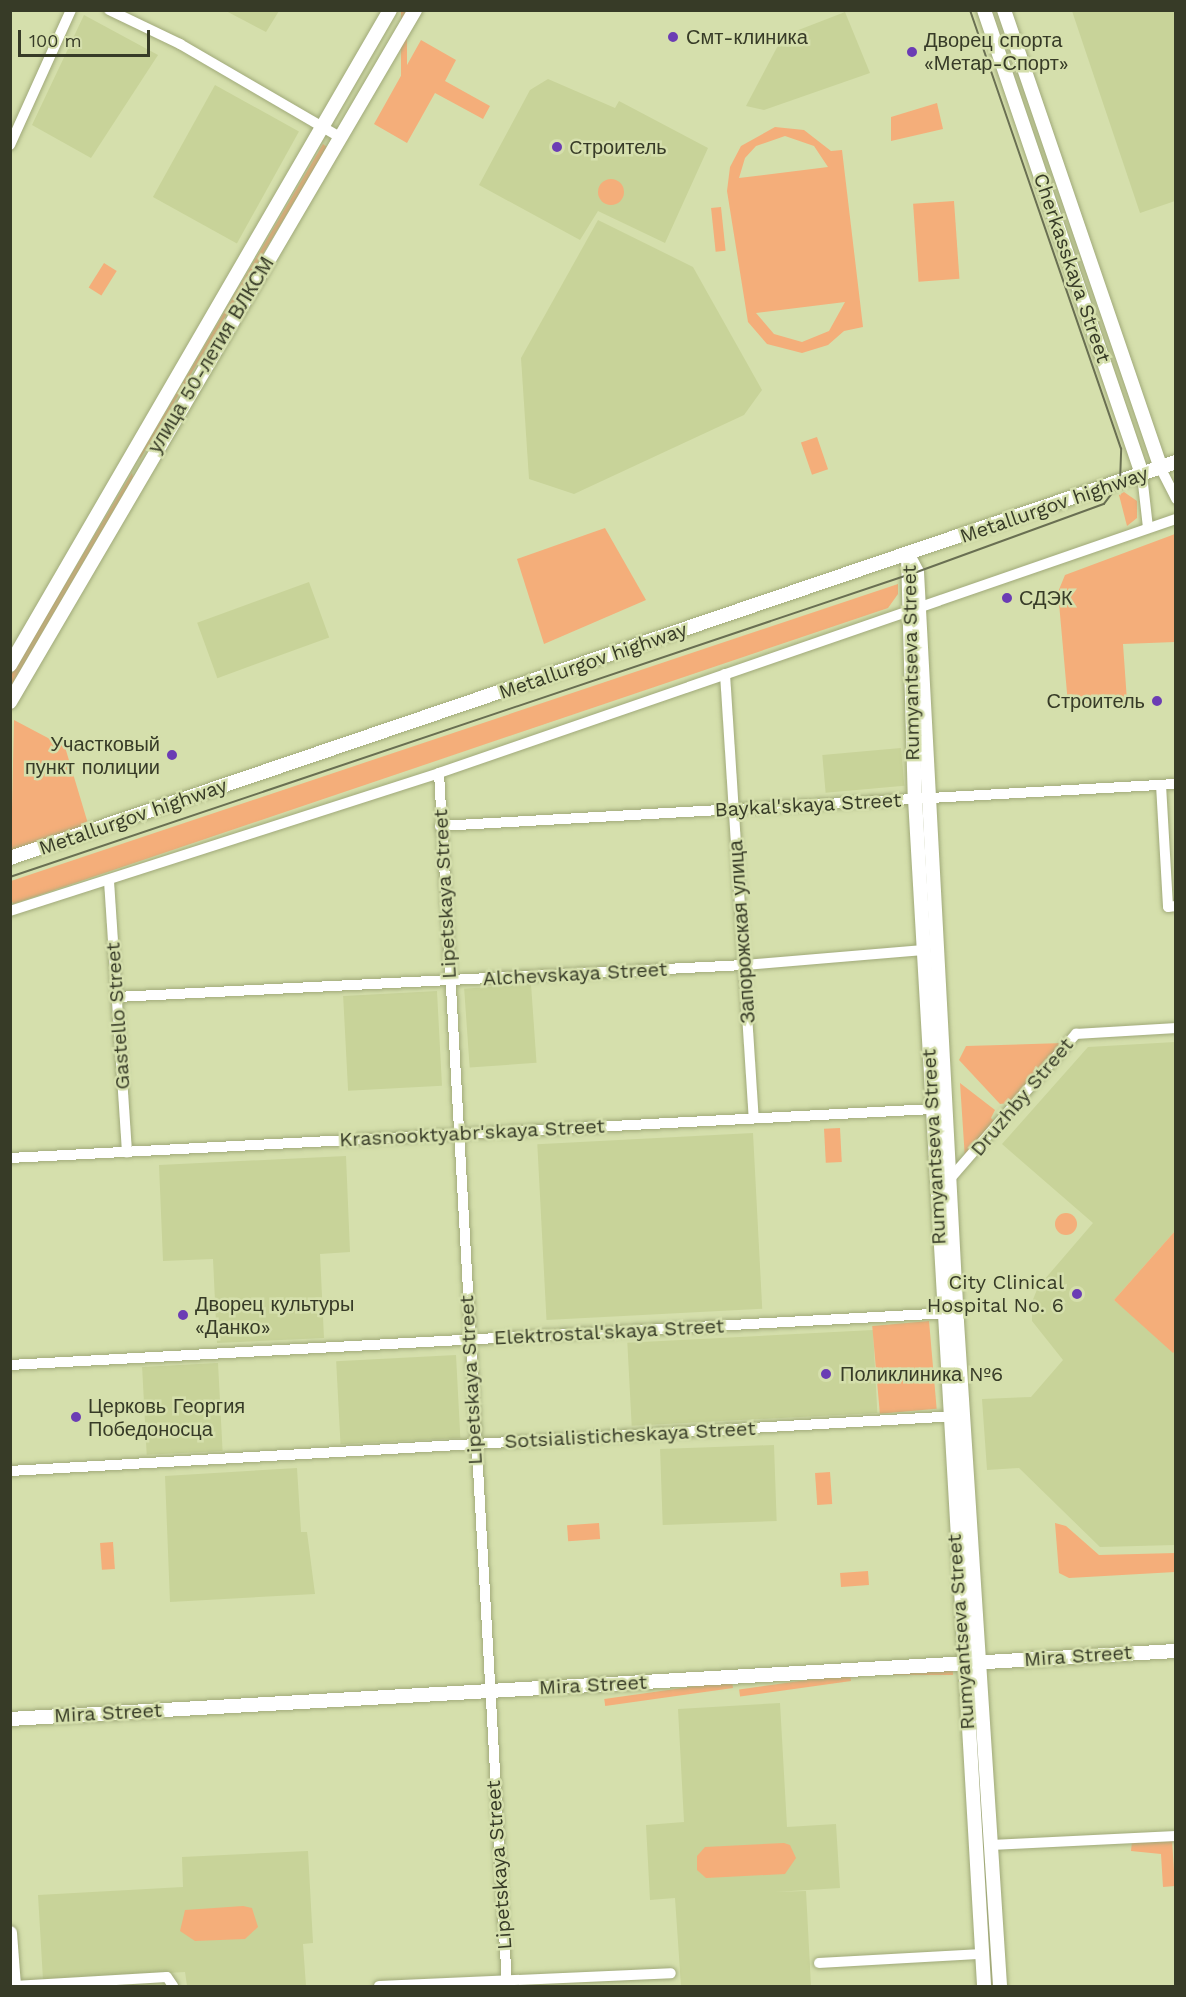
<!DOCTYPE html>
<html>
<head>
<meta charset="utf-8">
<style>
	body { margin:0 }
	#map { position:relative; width:1186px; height:1997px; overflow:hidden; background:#d5dfac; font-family:"Work Sans",sans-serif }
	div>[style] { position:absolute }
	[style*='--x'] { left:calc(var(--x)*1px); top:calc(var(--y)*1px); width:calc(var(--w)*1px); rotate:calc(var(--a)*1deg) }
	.built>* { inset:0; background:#c8d399; transform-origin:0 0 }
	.green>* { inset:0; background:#f4ae7a; transform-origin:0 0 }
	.round { border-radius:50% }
	.roads { filter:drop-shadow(0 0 2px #a0a979) drop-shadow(0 0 2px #a0a979) }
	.minor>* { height:10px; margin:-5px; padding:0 5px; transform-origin:5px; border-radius:5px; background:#fff }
	.major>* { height:14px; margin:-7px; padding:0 7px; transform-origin:7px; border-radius:7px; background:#fff }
	.tram>* { height:1.5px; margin:-0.75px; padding:0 0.75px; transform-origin:0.75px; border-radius:0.75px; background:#696f52 }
	.dots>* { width:16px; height:16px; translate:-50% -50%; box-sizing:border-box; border:3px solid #d5dfac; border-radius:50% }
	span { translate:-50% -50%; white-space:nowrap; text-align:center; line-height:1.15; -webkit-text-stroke:5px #d5dfac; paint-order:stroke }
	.poi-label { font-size:20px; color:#373b27 }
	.left { translate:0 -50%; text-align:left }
	.right { translate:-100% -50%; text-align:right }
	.street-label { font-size:20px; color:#373b27 }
	.frame { position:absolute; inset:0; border:12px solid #373b27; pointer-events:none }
	.scale { position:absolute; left:18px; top:30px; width:132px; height:27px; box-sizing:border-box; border:3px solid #373b27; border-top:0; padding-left:8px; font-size:18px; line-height:21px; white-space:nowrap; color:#373b27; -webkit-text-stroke:4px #d5dfac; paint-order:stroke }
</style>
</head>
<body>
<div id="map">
	<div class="built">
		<div style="clip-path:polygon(226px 11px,279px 11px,266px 32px)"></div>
		<div style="clip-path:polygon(1072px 11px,1175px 11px,1175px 201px,1140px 213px)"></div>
		<div style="clip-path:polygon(845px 12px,870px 73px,764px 110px,746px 106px,783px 36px)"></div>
		<div style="clip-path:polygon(84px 15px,158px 55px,91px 158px,32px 125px)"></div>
		<div style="clip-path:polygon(548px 79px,615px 108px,619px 101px,708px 148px,665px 243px,598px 211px,580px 240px,479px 185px,530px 90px)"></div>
		<div style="left:215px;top:85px;width:96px;height:128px;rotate:29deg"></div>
		<div style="clip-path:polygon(598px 220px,693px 267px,762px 390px,744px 415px,574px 494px,529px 479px,521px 358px)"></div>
		<div style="left:309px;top:582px;width:59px;height:119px;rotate:70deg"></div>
		<div style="left:901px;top:748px;width:38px;height:79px;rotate:85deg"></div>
		<div style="left:531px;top:984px;width:79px;height:67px;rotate:86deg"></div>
		<div style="left:437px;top:991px;width:95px;height:94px;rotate:87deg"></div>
		<div style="clip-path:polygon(1175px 1042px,1175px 1231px,1114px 1300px,1175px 1350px,1175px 1545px,1100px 1547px,1019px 1468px,987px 1470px,982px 1399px,1031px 1397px,1063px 1360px,1032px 1321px,1032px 1302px,1038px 1287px,1093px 1223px,1002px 1144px,1088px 1047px)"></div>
		<div style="left:753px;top:1133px;width:176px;height:216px;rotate:87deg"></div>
		<div style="clip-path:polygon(346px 1156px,350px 1252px,320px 1254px,324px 1338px,217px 1343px,213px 1259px,163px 1261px,159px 1165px)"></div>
		<div style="left:873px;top:1330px;width:83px;height:246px;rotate:87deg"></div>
		<div style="left:456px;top:1355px;width:83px;height:120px;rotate:87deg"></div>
		<div style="left:218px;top:1363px;width:88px;height:76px;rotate:87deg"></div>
		<div style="left:774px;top:1445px;width:76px;height:114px;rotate:88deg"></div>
		<div style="clip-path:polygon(297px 1468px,301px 1532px,307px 1532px,315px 1594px,170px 1602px,165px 1476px)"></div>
		<div style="clip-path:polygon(780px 1703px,787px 1827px,836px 1824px,840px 1888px,775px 1892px,806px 1891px,811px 1986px,681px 1986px,675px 1898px,650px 1900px,646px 1825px,684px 1822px,678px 1709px)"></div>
		<div style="clip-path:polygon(308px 1851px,313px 1943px,303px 1944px,306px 1986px,187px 1986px,185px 1972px,43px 1980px,38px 1895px,183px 1887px,182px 1857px)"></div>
	</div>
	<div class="green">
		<div style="left:401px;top:11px;width:6px;height:126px"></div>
		<div style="clip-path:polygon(421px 40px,456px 60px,445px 81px,490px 106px,483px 119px,435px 93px,407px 143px,374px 124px)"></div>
		<div style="clip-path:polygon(937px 103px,943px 129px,891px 141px,891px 117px)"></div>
		<div style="clip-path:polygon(evenodd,775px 127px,804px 130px,831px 151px,842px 150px,863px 327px,844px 331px,828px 345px,802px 353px,767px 344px,748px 322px,727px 191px,730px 167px,741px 146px,775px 127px,785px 136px,814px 146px,828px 167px,739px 178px,745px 158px,756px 146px,785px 136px,775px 127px,845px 302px,829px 331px,802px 342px,774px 334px,756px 313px,845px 302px)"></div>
		<div style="clip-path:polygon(323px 144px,327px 147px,140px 459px,140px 456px)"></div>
		<div class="round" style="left:598px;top:179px;width:26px;height:26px"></div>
		<div style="left:954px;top:201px;width:78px;height:41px;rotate:86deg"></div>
		<div style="left:721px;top:207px;width:44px;height:10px;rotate:84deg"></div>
		<div style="left:104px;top:263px;width:15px;height:29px;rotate:32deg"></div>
		<div style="left:817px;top:437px;width:34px;height:17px;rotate:71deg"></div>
		<div style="clip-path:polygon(132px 473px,133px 477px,11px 686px,11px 675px)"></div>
		<div style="clip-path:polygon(1124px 492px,1137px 501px,1137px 518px,1127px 526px,1119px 495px)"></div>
		<div style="clip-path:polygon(605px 528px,646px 600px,544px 644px,517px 559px)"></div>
		<div style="clip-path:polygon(1175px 534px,1175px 642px,1123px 644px,1127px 701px,1068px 704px,1058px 592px,1065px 575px)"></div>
		<div style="clip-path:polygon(898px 584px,898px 594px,888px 608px,13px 904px,11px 898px,11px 881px)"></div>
		<div style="clip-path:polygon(14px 720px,65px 747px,89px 827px,11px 854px)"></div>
		<div style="clip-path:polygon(1064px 1043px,1015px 1102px,1000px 1104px,959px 1060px,966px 1046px)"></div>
		<div style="clip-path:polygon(960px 1083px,995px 1110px,991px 1118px,997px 1124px,965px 1159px)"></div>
		<div style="left:840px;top:1128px;width:34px;height:16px;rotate:87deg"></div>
		<div class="round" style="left:1055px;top:1213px;width:22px;height:22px"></div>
		<div style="clip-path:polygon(1175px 1231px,1176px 1350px,1173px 1353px,1114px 1300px)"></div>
		<div style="left:929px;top:1321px;width:88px;height:57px;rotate:85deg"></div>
		<div style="left:830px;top:1472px;width:32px;height:15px;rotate:86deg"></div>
		<div style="left:599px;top:1523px;width:16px;height:32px;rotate:86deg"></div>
		<div style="clip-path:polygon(1055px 1523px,1066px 1526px,1099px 1555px,1175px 1553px,1175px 1572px,1069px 1578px,1059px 1573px)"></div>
		<div style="left:113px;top:1542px;width:27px;height:13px;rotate:86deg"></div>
		<div style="left:868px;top:1571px;width:14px;height:28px;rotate:86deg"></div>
		<div style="left:953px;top:1667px;width:8px;height:93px;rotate:90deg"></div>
		<div style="left:850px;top:1674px;width:7px;height:112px;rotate:82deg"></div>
		<div style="left:732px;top:1681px;width:7px;height:129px;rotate:82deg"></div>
		<div style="clip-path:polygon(969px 1681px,974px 1681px,994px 1986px,988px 1986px)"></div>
		<div style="clip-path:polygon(1172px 1840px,1175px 1886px,1163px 1887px,1161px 1854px,1131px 1851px,1132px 1841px)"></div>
		<div style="clip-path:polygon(784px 1843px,790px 1845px,796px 1858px,785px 1874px,706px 1878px,697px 1870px,697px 1856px,705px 1847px)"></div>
		<div style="clip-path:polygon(243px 1906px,252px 1908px,258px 1927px,245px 1939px,195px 1941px,180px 1931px,185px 1910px)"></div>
	</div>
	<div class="roads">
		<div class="minor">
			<div style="--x:109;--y:10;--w:79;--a:25.6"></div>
			<div style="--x:180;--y:44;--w:185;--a:30.2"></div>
			<div style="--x:10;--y:145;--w:148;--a:-65.7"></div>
			<div style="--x:1161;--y:469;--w:34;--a:63"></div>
			<div style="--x:1142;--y:475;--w:53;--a:83.5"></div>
			<div style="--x:725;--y:674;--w:445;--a:86.3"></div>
			<div style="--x:439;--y:773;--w:1215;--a:86.79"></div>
			<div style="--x:1161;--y:785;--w:122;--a:86.7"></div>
			<div style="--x:1168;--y:907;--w:8;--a:-7"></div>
			<div style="--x:440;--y:826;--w:737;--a:-3.27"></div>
			<div style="--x:109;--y:881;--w:272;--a:86.2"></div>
			<div style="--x:10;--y:911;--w:451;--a:-17.8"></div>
			<div style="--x:439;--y:773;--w:780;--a:-19.02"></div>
			<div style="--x:117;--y:997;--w:628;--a:-2.92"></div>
			<div style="--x:744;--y:965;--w:181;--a:-4.8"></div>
			<div style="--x:10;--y:1158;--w:924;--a:-3.04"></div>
			<div style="--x:949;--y:1180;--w:194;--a:-49"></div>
			<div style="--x:1076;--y:1034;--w:100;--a:-3.4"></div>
			<div style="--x:10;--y:1365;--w:941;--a:-3.17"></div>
			<div style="--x:10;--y:1471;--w:949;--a:-3.32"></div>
			<div style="--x:991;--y:1845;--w:185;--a:-2.8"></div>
			<div style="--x:819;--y:1963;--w:163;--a:-3.2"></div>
			<div style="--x:14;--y:1986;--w:153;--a:-3.4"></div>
			<div style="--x:167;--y:1977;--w:11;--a:56"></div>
			<div style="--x:379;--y:1986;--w:292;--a:-2.5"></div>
		</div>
		<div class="major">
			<div style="--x:984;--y:10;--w:491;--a:71.2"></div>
			<div style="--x:1004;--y:10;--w:485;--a:71.1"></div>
			<div style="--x:908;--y:555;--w:19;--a:62"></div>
			<div style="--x:917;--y:572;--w:751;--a:86.95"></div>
			<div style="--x:957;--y:1322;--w:665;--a:86.29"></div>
			<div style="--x:908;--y:555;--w:244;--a:88.4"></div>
			<div style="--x:915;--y:799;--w:1189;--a:86.67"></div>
			<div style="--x:10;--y:665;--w:757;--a:-59.88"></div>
			<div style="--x:10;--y:702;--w:802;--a:-59.66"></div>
			<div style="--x:10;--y:858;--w:1231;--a:-18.76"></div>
			<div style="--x:10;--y:1719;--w:1168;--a:-3.34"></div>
			<div style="--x:10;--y:1933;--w:53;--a:85.7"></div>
		</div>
	</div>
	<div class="tram">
		<div style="--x:10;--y:877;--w:957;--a:-18.59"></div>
		<div style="--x:917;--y:572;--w:199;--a:-20"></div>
		<div style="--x:1104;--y:504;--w:26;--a:-53"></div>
		<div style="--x:1120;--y:483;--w:34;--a:-88"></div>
		<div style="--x:1121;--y:449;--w:464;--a:-109"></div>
	</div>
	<div class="dots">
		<div style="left:673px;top:37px;background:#6b3cb4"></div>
		<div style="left:912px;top:52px;background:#6b3cb4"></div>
		<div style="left:557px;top:147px;background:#6b3cb4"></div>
		<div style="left:1007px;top:598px;background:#6b3cb4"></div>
		<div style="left:1157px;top:701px;background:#6b3cb4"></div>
		<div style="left:172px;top:755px;background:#6b3cb4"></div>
		<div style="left:1077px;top:1294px;background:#6b3cb4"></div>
		<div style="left:183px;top:1315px;background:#6b3cb4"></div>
		<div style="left:826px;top:1374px;background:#6b3cb4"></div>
		<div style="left:76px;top:1417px;background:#6b3cb4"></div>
	</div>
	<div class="poi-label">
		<span class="left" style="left:686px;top:37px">Смт-клиника</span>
		<span class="left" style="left:924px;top:52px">Дворец спорта<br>«Метар-Спорт»</span>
		<span class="left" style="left:569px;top:147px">Cтроитель</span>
		<span class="left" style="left:1019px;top:598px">СДЭК</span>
		<span class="right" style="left:1145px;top:701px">Строитель</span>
		<span class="right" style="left:160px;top:756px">Участковый<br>пункт полиции</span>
		<span class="right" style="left:1064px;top:1294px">City Clinical<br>Hospital No. 6</span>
		<span class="left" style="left:195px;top:1316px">Дворец культуры<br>«Данко»</span>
		<span class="left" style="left:840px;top:1374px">Поликлиника №6</span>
		<span class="left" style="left:88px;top:1418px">Церковь Георгия<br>Победоносца</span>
	</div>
	<div class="street-label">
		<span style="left:1072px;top:268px;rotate:71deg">Cherkasskaya Street</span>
		<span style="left:211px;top:355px;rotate:-59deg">улица 50-летия ВЛКСМ</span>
		<span style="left:1054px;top:505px;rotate:-19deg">Metallurgov highway</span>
		<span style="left:593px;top:661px;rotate:-19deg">Metallurgov highway</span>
		<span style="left:911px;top:663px;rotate:-91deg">Rumyantseva Street</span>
		<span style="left:808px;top:805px;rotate:-3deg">Baykal'skaya Street</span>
		<span style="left:133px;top:817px;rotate:-19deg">Metallurgov highway</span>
		<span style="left:445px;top:894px;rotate:-93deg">Lipetskaya Street</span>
		<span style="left:742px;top:932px;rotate:-94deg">Запорожская улица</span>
		<span style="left:575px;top:974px;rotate:-3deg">Alchevskaya Street</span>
		<span style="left:118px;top:1016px;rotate:-94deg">Gastello Street</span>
		<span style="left:1022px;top:1097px;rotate:-50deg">Druzhby Street</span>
		<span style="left:472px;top:1133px;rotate:-3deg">Krasnooktyabr'skaya Street</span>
		<span style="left:934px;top:1147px;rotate:-93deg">Rumyantseva Street</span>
		<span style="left:609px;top:1332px;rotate:-3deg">Elektrostal'skaya Street</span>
		<span style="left:471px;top:1380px;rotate:-93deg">Lipetskaya Street</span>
		<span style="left:630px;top:1435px;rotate:-3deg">Sotsialisticheskaya Street</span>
		<span style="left:961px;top:1632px;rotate:-94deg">Rumyantseva Street</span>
		<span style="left:1078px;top:1656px;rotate:-4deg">Mira Street</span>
		<span style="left:593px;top:1685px;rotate:-3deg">Mira Street</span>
		<span style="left:108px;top:1713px;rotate:-3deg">Mira Street</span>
		<span style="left:499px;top:1865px;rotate:-94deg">Lipetskaya Street</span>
	</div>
	<div class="frame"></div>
	<div class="scale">100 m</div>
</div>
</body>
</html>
